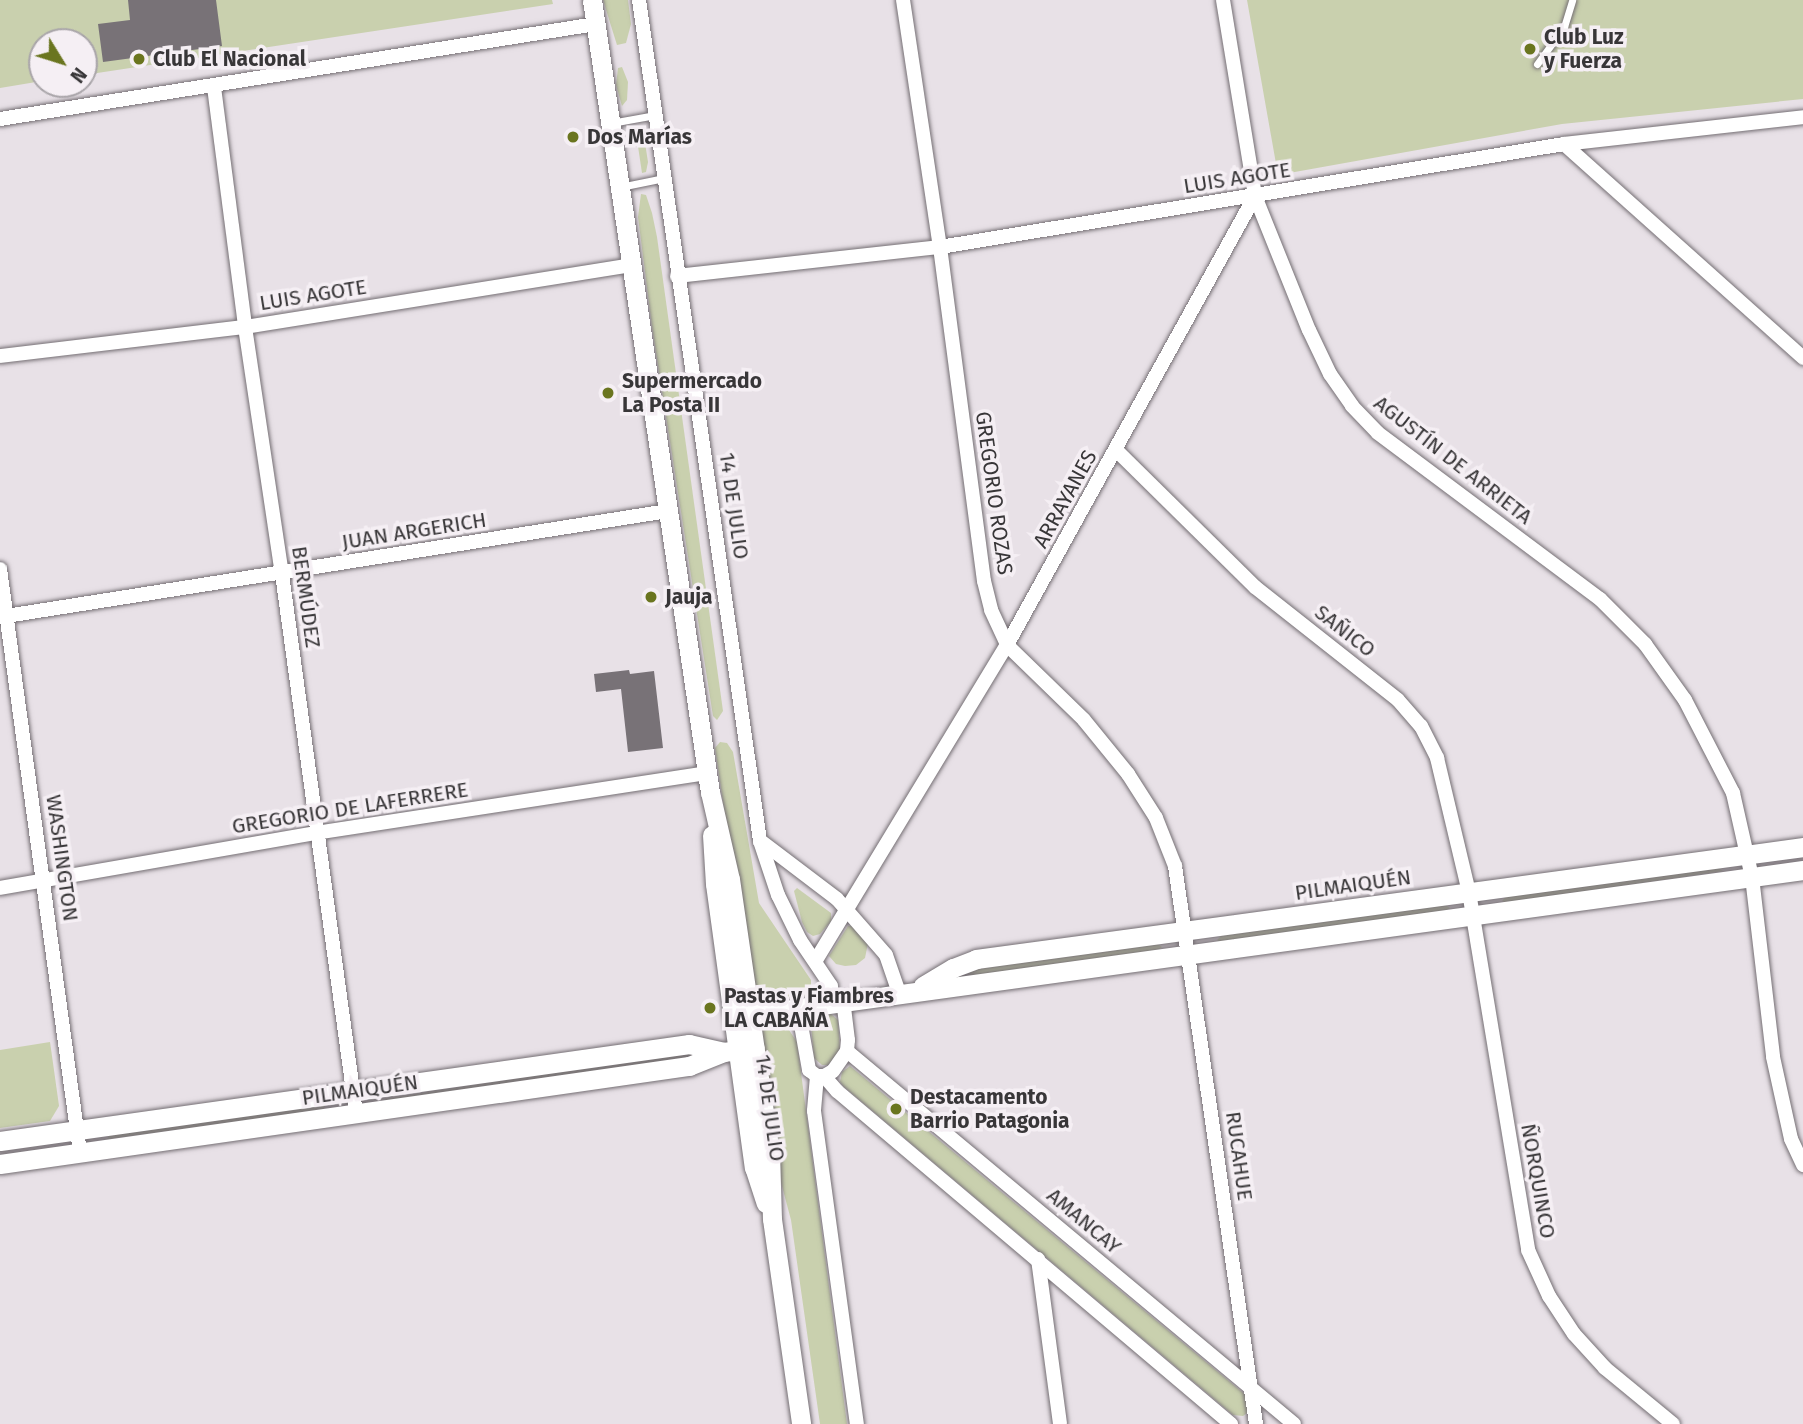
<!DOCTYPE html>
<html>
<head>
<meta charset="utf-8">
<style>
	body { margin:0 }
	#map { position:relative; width:1803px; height:1424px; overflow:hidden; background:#e8e1e7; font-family:"Fira Sans",sans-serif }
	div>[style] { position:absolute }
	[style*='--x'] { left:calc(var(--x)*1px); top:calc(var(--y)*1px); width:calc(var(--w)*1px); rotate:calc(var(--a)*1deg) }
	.green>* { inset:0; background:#c9d0ae }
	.building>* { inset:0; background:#787277 }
	.roads { filter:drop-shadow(0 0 2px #746e73) drop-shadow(0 0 2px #746e73) }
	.lane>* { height:7px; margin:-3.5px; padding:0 3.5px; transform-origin:3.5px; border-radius:3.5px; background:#fff }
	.street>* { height:14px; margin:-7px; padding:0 7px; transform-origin:7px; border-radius:7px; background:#fff }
	.secondary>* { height:19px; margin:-9.5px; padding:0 9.5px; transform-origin:9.5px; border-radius:9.5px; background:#fff }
	.dots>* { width:19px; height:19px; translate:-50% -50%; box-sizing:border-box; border:4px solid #f5eff4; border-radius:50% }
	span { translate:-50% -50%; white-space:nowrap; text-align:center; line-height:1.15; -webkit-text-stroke:7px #f5eff4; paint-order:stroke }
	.poi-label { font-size:21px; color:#383638; font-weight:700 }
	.left { translate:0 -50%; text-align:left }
	.street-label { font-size:21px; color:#383638 }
	.north { position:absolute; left:28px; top:28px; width:70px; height:70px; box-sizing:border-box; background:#f5eff4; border:2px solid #a9a5a9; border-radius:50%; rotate:128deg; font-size:19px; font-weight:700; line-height:28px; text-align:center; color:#383638 }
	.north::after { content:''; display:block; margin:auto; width:24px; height:32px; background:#6a751f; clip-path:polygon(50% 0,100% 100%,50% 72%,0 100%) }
</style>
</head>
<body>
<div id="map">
	<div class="green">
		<div style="clip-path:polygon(0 0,552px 0,553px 4px,84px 75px,84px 42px,42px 42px,42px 81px,0 88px)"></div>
		<div style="clip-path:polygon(603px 0,628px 0,631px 24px,626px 43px,617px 45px)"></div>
		<div style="clip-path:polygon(1247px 0,1803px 0,1803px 99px,1562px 124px,1278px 175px)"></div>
		<div style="clip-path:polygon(622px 67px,628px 82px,627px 100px,622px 106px,616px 85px,618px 68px)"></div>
		<div style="clip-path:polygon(636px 133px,645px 143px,648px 162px,646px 172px,642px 173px)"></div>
		<div style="clip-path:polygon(641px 194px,646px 195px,652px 213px,657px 237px,723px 711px,717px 720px,713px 716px,652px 327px,638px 217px)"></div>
		<div style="clip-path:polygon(720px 742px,727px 743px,733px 752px,759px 903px,811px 980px,811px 989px,806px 996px,767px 1001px,753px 994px,750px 985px,715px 748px)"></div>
		<div style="clip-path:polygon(1717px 867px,1723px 871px,1506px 903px,1502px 901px,1507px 895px)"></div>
		<div style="clip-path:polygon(797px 888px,831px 913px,831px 921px,820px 934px,813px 936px,807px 932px,802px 922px,794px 891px)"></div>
		<div style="clip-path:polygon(1444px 904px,1450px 908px,1444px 913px,1221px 943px,1217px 940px,1222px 935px)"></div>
		<div style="clip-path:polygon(848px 926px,855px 926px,868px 943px,865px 958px,856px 965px,845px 966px,836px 964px,829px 956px)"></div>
		<div style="clip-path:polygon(1156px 943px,1162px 947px,1156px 952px,972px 976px,968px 974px,972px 967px)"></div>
		<div style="clip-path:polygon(820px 1013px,830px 1013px,838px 1020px,840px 1050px,828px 1065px,822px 1065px,814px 1058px,811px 1026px)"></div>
		<div style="clip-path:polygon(767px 1021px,785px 1024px,797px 1042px,847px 1424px,820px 1424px,791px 1220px,774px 1156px,760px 1025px)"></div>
		<div style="clip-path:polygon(50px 1042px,59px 1106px,50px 1121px,0 1128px,0 1050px)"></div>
		<div style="clip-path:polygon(694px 1051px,696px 1058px,387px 1101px,384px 1099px)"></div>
		<div style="clip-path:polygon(850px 1066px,1247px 1396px,1247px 1413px,1243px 1416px,1233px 1415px,843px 1086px,840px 1082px,842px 1072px)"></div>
		<div style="clip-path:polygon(326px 1105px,323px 1110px,107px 1139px,111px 1133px)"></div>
	</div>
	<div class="building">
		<div style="clip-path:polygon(128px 0,216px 0,222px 46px,103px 62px,98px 24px,130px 20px)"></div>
		<div style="clip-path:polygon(629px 670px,630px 674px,654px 671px,663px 748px,628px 752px,621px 689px,596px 692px,594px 674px)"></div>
	</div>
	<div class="roads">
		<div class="lane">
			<div style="--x:1537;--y:64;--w:46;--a:-53.9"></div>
			<div style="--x:1564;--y:27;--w:28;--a:-73"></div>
			<div style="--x:611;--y:123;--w:45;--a:-10.3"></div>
			<div style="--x:620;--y:187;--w:45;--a:-11.6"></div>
		</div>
		<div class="street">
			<div style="--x:639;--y:0;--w:850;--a:81.81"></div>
			<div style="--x:760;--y:841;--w:57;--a:71.6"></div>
			<div style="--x:778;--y:895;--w:50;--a:63.9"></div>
			<div style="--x:800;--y:940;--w:55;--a:56"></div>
			<div style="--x:831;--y:986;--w:17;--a:87"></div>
			<div style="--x:903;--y:0;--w:250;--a:81.5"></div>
			<div style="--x:940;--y:247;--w:337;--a:82.5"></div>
			<div style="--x:984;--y:581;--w:30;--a:76"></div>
			<div style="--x:991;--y:610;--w:38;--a:65"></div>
			<div style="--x:1007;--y:645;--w:107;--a:44.2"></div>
			<div style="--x:1084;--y:720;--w:70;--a:50.8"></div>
			<div style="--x:1128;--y:774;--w:52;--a:57.5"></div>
			<div style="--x:1156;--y:818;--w:52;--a:68.4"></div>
			<div style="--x:1175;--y:866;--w:564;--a:81.74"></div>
			<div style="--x:1223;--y:0;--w:199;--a:80.7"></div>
			<div style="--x:1255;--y:196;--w:144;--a:68.1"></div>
			<div style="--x:1309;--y:330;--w:49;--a:64.5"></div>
			<div style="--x:1330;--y:374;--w:39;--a:55"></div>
			<div style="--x:1352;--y:406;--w:37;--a:46"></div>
			<div style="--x:1378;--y:433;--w:277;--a:36.8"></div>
			<div style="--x:1600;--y:599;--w:64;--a:45"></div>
			<div style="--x:1645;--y:644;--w:69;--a:54.5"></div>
			<div style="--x:1685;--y:700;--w:105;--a:62.7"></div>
			<div style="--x:1733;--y:793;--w:86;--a:77.3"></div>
			<div style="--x:1752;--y:877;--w:181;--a:83.3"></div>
			<div style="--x:1773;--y:1057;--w:84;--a:77.6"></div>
			<div style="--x:1791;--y:1139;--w:29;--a:65"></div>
			<div style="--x:214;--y:87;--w:242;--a:82.6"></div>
			<div style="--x:245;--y:327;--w:250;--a:81.5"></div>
			<div style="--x:282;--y:574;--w:544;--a:82.18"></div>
			<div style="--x:0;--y:119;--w:604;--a:-9.06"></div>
			<div style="--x:1564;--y:144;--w:321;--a:41.8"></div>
			<div style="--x:677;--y:276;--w:265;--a:-6.3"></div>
			<div style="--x:940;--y:247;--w:632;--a:-9.37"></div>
			<div style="--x:1564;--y:144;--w:241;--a:-6.4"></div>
			<div style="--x:0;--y:356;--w:247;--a:-6.8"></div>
			<div style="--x:245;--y:327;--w:392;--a:-9.1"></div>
			<div style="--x:1116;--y:450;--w:195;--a:44.6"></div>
			<div style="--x:1255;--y:587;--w:182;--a:38.3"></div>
			<div style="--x:1398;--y:700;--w:35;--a:49"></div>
			<div style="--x:1421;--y:726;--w:36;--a:63"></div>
			<div style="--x:1437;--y:758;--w:138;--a:76.6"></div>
			<div style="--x:1469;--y:892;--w:363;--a:80.6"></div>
			<div style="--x:1528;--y:1250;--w:51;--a:65.5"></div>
			<div style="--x:1549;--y:1296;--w:45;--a:56.7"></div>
			<div style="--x:1574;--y:1334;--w:46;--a:47.6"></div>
			<div style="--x:1605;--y:1368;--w:88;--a:39.5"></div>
			<div style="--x:0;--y:569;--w:588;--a:82.19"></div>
			<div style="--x:0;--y:617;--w:676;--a:-9.02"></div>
			<div style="--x:762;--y:842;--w:94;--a:37.2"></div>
			<div style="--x:837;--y:899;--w:74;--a:48.8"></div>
			<div style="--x:886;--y:955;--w:39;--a:71"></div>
			<div style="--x:0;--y:888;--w:320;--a:-9.9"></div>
			<div style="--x:315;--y:833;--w:397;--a:-8.7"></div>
			<div style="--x:816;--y:960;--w:368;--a:-58.8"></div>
			<div style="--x:1007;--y:645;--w:513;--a:-61.09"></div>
			<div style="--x:798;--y:1008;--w:63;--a:79.9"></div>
			<div style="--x:809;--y:1070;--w:10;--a:37"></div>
			<div style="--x:817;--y:1076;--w:7;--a:0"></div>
			<div style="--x:824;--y:1076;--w:10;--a:-29"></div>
			<div style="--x:833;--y:1071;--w:24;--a:-55"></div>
			<div style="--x:847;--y:1051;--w:11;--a:-85"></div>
			<div style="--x:848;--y:1040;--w:39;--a:-97"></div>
			<div style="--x:847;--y:1051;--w:582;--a:39.84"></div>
			<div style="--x:817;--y:1076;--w:35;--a:95"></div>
			<div style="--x:814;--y:1111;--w:316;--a:82.2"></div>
			<div style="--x:824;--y:1076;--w:20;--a:49"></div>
			<div style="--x:837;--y:1091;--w:516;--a:40.2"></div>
			<div style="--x:1038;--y:1259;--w:166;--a:82.4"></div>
		</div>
		<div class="secondary">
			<div style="--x:592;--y:0;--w:801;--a:81.53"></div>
			<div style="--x:710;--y:792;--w:89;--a:77.1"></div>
			<div style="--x:730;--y:879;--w:276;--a:81.7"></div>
			<div style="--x:770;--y:1152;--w:67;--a:88.3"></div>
			<div style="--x:772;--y:1219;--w:207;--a:81.9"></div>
			<div style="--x:712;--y:835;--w:49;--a:86.5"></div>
			<div style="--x:715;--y:884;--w:286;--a:82.2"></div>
			<div style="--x:754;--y:1167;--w:38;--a:72"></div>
			<div style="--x:923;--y:986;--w:35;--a:-31"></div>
			<div style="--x:953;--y:968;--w:25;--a:-21"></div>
			<div style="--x:976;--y:959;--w:835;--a:-7.71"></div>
			<div style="--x:734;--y:1017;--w:1079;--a:-7.83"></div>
			<div style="--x:0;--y:1141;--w:696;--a:-8.01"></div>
			<div style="--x:689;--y:1044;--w:35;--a:13"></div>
			<div style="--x:0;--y:1164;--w:696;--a:-8.1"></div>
			<div style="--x:689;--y:1066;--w:37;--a:-22"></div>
			<div style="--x:723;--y:1052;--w:32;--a:-7"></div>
		</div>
	</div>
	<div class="dots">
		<div style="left:1530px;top:49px;background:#6a751f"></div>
		<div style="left:139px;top:59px;background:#6a751f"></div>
		<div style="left:573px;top:137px;background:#6a751f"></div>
		<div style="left:608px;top:393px;background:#6a751f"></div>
		<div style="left:651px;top:597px;background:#6a751f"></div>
		<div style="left:710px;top:1008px;background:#6a751f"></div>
		<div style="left:896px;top:1109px;background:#6a751f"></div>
	</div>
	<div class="poi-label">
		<span class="left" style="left:1544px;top:49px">Club Luz<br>y Fuerza</span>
		<span class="left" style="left:153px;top:59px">Club El Nacional</span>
		<span class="left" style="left:587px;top:137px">Dos Marías</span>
		<span class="left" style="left:622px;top:393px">Supermercado<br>La Posta II</span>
		<span class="left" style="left:665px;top:597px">Jauja</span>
		<span class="left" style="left:724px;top:1008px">Pastas y Fiambres<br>LA CABAÑA</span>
		<span class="left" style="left:910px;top:1109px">Destacamento<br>Barrio Patagonia</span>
	</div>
	<div class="street-label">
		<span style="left:1237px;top:178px;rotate:-9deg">LUIS AGOTE</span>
		<span style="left:313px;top:295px;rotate:-9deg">LUIS AGOTE</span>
		<span style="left:1453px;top:460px;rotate:38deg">AGUSTÍN DE ARRIETA</span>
		<span style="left:994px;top:493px;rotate:82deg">GREGORIO ROZAS</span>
		<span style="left:1065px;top:499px;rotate:-61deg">ARRAYANES</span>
		<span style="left:734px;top:506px;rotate:82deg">14 DE JULIO</span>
		<span style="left:414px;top:531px;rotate:-9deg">JUAN ARGERICH</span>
		<span style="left:306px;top:597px;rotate:82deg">BERMÚDEZ</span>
		<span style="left:1345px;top:631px;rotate:38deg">SAÑICO</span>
		<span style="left:350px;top:808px;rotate:-9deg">GREGORIO DE LAFERRERE</span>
		<span style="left:62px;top:858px;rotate:82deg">WASHINGTON</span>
		<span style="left:1353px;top:885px;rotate:-8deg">PILMAIQUÉN</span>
		<span style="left:360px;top:1090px;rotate:-8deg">PILMAIQUÉN</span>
		<span style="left:770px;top:1108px;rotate:82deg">14 DE JULIO</span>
		<span style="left:1239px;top:1156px;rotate:82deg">RUCAHUE</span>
		<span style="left:1538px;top:1181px;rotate:80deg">ÑORQUINCO</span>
		<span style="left:1084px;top:1221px;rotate:40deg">AMANCAY</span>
	</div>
	<div class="north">N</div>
</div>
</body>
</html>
